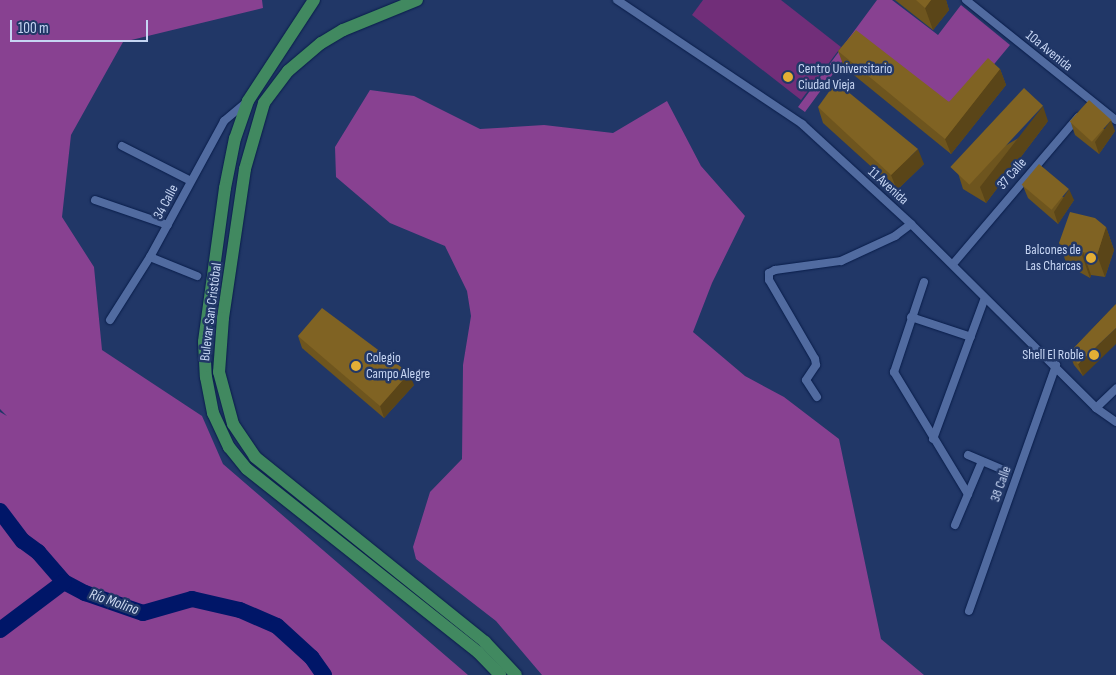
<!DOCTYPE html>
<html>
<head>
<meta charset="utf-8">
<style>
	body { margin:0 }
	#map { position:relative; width:1116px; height:675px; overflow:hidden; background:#213767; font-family:"Sofia Sans Condensed",sans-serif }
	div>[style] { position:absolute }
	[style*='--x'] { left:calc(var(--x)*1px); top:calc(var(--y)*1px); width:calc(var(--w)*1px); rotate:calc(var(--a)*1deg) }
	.green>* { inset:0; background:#712e79 }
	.forest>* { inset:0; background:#884191 }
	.river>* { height:16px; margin:-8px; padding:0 8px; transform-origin:8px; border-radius:8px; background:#001668 }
	.roads { filter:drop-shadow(0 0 1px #091d4a) drop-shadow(0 0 1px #091d4a) }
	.street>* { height:8px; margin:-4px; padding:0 4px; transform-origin:4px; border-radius:4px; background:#516ba0 }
	.primary>* { height:12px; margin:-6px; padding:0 6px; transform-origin:6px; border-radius:6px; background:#418960 }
	.wall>* { inset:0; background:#6e551e }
	.shaded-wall>* { inset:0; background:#5a4518 }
	.building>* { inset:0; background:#806323; transform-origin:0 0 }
	.dots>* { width:14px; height:14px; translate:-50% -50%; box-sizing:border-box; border:2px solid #213767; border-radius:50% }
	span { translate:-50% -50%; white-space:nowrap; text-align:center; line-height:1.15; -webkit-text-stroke:5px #213767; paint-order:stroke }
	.street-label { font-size:14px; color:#c6d5f3 }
	.poi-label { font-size:14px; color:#c6d5f3 }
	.left { translate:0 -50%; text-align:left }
	.right { translate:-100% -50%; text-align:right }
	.water-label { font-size:15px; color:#cdd9f0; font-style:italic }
	.scale { position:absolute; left:10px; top:20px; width:138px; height:22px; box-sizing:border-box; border:2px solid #c6d5f3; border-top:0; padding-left:6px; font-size:15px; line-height:18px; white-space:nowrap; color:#c6d5f3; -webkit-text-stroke:4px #213767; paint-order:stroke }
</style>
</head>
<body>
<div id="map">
	<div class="green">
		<div style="clip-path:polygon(703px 0,781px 0,841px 47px,801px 100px,692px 15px)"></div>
	</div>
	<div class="forest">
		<div style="clip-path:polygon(0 0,262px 0,263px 8px,123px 42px,71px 135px,62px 217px,94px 267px,102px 350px,202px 416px,223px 464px,468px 675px,0 675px,0 412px,7px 416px,0 409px)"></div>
		<div style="clip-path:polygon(877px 0,892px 0,938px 35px,961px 5px,1010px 45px,955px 111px,860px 37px,805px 112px,798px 107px)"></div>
		<div style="clip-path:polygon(370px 90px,414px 96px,480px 129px,544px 125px,613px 133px,667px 101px,701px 166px,745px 216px,712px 283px,693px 332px,745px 376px,784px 397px,839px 439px,881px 639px,924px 675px,542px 675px,496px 621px,416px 559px,413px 547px,430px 492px,462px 459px,463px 365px,471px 316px,467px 291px,445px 246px,390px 223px,336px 177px,335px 147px)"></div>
	</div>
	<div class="river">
		<div style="--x:0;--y:511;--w:38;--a:53"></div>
		<div style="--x:23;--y:541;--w:19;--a:36"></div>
		<div style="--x:38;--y:552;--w:40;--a:49"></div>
		<div style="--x:64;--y:582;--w:24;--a:28"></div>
		<div style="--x:85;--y:593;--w:61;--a:19"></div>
		<div style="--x:143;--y:613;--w:51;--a:-15.9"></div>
		<div style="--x:192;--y:599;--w:49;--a:12.9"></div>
		<div style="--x:240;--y:610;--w:40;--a:23.4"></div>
		<div style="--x:277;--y:626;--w:47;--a:42.4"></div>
		<div style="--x:312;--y:658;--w:21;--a:55"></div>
		<div style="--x:0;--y:630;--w:80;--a:-36.9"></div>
	</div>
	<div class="roads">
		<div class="street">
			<div style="--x:617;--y:0;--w:223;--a:33.8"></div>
			<div style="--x:802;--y:124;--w:148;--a:42.5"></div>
			<div style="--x:911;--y:224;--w:261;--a:44.8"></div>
			<div style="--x:1096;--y:408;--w:24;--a:35"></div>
			<div style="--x:966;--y:0;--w:192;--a:38.7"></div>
			<div style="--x:122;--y:146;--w:77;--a:26.9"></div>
			<div style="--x:95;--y:200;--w:77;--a:18.9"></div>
			<div style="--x:150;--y:257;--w:51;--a:22"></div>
			<div style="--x:953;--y:264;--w:193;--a:-49.6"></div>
			<div style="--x:924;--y:282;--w:95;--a:108.4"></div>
			<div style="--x:894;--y:372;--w:143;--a:58.8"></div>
			<div style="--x:911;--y:317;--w:63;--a:18.4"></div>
			<div style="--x:110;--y:320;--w:75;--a:-57.6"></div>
			<div style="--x:150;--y:257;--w:155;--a:-61.4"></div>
			<div style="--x:224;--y:121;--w:30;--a:-40"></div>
			<div style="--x:817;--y:397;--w:20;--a:-123"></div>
			<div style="--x:806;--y:380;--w:18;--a:-56"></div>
			<div style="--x:816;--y:365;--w:6;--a:-99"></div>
			<div style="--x:815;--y:359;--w:91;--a:-120.2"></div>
			<div style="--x:769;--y:280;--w:7;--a:-90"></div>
			<div style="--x:769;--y:273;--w:7;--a:-27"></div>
			<div style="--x:775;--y:270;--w:67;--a:-7.8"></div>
			<div style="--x:841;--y:261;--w:60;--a:-24.8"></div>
			<div style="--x:895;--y:236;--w:20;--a:-37"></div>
			<div style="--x:1096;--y:408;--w:28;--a:-44"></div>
			<div style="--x:933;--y:439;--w:150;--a:-69.8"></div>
			<div style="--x:968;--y:455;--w:43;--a:23"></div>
			<div style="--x:955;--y:525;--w:69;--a:-67.1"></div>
			<div style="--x:969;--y:611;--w:261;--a:-70.5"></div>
		</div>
		<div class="primary">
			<div style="--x:314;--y:0;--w:121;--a:123.2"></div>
			<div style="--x:248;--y:101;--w:39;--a:109"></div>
			<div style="--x:235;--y:138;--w:51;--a:101.3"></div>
			<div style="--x:225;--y:188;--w:155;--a:97.8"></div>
			<div style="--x:204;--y:342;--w:35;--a:87"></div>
			<div style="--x:206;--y:377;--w:37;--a:79"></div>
			<div style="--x:213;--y:413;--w:38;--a:65"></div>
			<div style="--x:229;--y:447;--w:28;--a:51"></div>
			<div style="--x:247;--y:469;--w:295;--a:38.4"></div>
			<div style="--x:478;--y:652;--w:32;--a:46"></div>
			<div style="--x:417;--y:0;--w:80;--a:157.9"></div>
			<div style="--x:343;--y:30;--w:26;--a:149"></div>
			<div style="--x:321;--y:43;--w:43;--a:139.7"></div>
			<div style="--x:288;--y:71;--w:40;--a:127"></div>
			<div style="--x:264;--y:103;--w:69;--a:106.1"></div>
			<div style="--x:245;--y:169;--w:151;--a:98.4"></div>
			<div style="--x:223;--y:318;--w:54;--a:94.2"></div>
			<div style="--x:219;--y:372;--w:54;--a:74.9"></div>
			<div style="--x:233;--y:424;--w:40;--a:56"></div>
			<div style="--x:255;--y:457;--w:295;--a:38.8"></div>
			<div style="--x:485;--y:642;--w:45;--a:46.8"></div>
		</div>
	</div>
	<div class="wall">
		<div style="clip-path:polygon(895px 0,946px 0,949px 10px,933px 30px)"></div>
		<div style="clip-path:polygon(838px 51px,949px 102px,1000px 69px,1006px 85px,951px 154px,844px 67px)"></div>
		<div style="clip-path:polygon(818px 107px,924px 164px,897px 190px,823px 123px)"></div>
		<div style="clip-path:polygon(1048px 121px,986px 203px,963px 189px,958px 173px)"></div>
		<div style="clip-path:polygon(1071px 123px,1115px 131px,1099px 154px,1075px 135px)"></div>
		<div style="clip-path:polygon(1023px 186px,1074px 200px,1058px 224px,1028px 198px)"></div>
		<div style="clip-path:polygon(1106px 227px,1114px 250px,1105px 277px,1091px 275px,1090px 278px,1067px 265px,1059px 243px)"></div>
		<div style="clip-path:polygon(1116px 304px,1083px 376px,1074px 365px,1069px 353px)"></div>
		<div style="clip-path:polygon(298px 336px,414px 385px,384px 418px,302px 348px)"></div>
	</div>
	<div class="shaded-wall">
		<div style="clip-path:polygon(931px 0,946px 0,949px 10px,933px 30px,925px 8px)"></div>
		<div style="clip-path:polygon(1000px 69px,1006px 85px,951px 154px,945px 139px)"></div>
		<div style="clip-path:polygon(1043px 106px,1048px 121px,986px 203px,980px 187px)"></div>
		<div style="clip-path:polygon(1111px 120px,1115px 131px,1099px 154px,1095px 142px)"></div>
		<div style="clip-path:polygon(918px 149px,924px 164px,897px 190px,891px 175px)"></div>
		<div style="clip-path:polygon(1069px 189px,1074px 200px,1058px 224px,1054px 212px)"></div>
		<div style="clip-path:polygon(1106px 227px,1114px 250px,1105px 277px,1097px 255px)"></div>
		<div style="clip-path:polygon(1083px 252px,1091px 275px,1090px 278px,1082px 255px)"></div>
		<div style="clip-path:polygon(1116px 328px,1116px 344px,1083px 376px,1078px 364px)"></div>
		<div style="clip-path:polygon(409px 373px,414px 385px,384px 418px,380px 406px)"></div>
	</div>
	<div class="building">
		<div style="clip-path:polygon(916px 0,931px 0,925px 8px)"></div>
		<div style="clip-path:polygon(856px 30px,949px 102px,988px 58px,1000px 69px,945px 139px,838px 51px)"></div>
		<div style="clip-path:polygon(836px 82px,918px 149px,891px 175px,818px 107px)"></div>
		<div style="left:1024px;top:88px;width:26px;height:108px;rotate:43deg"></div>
		<div style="left:1089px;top:100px;width:30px;height:29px;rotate:42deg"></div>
		<div style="left:1039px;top:164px;width:39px;height:27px;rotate:40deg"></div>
		<div style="clip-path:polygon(1070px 212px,1095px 218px,1106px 227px,1097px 255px,1083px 252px,1082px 255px,1059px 243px)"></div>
		<div style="clip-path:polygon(1116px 304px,1116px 328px,1078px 364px,1069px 353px)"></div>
		<div style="clip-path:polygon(322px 308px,409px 373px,380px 406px,298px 336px)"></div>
	</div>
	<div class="dots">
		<div style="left:788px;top:77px;background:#e3ae35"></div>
		<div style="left:1091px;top:258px;background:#e3ae35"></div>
		<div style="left:1094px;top:355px;background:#e3ae35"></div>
		<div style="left:356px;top:366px;background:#e3ae35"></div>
	</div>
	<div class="street-label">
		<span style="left:1049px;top:51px;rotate:39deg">10a Avenida</span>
		<span style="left:1012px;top:174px;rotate:-49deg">37 Calle</span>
		<span style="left:888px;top:186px;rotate:42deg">11 Avenida</span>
		<span style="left:166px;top:202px;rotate:-62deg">34 Calle</span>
		<span style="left:211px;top:312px;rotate:-83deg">Bulevar San Cristóbal</span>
		<span style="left:1001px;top:484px;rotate:-70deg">38 Calle</span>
	</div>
	<div class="poi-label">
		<span class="left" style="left:798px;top:77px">Centro Universitario<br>Ciudad Vieja</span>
		<span class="right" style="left:1081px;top:258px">Balcones de<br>Las Charcas</span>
		<span class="right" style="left:1084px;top:355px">Shell El Roble</span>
		<span class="left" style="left:366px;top:366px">Colegio<br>Campo Alegre</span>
	</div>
	<div class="water-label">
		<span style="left:114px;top:602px;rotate:19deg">Río Molino</span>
	</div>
	<div class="scale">100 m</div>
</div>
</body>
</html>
